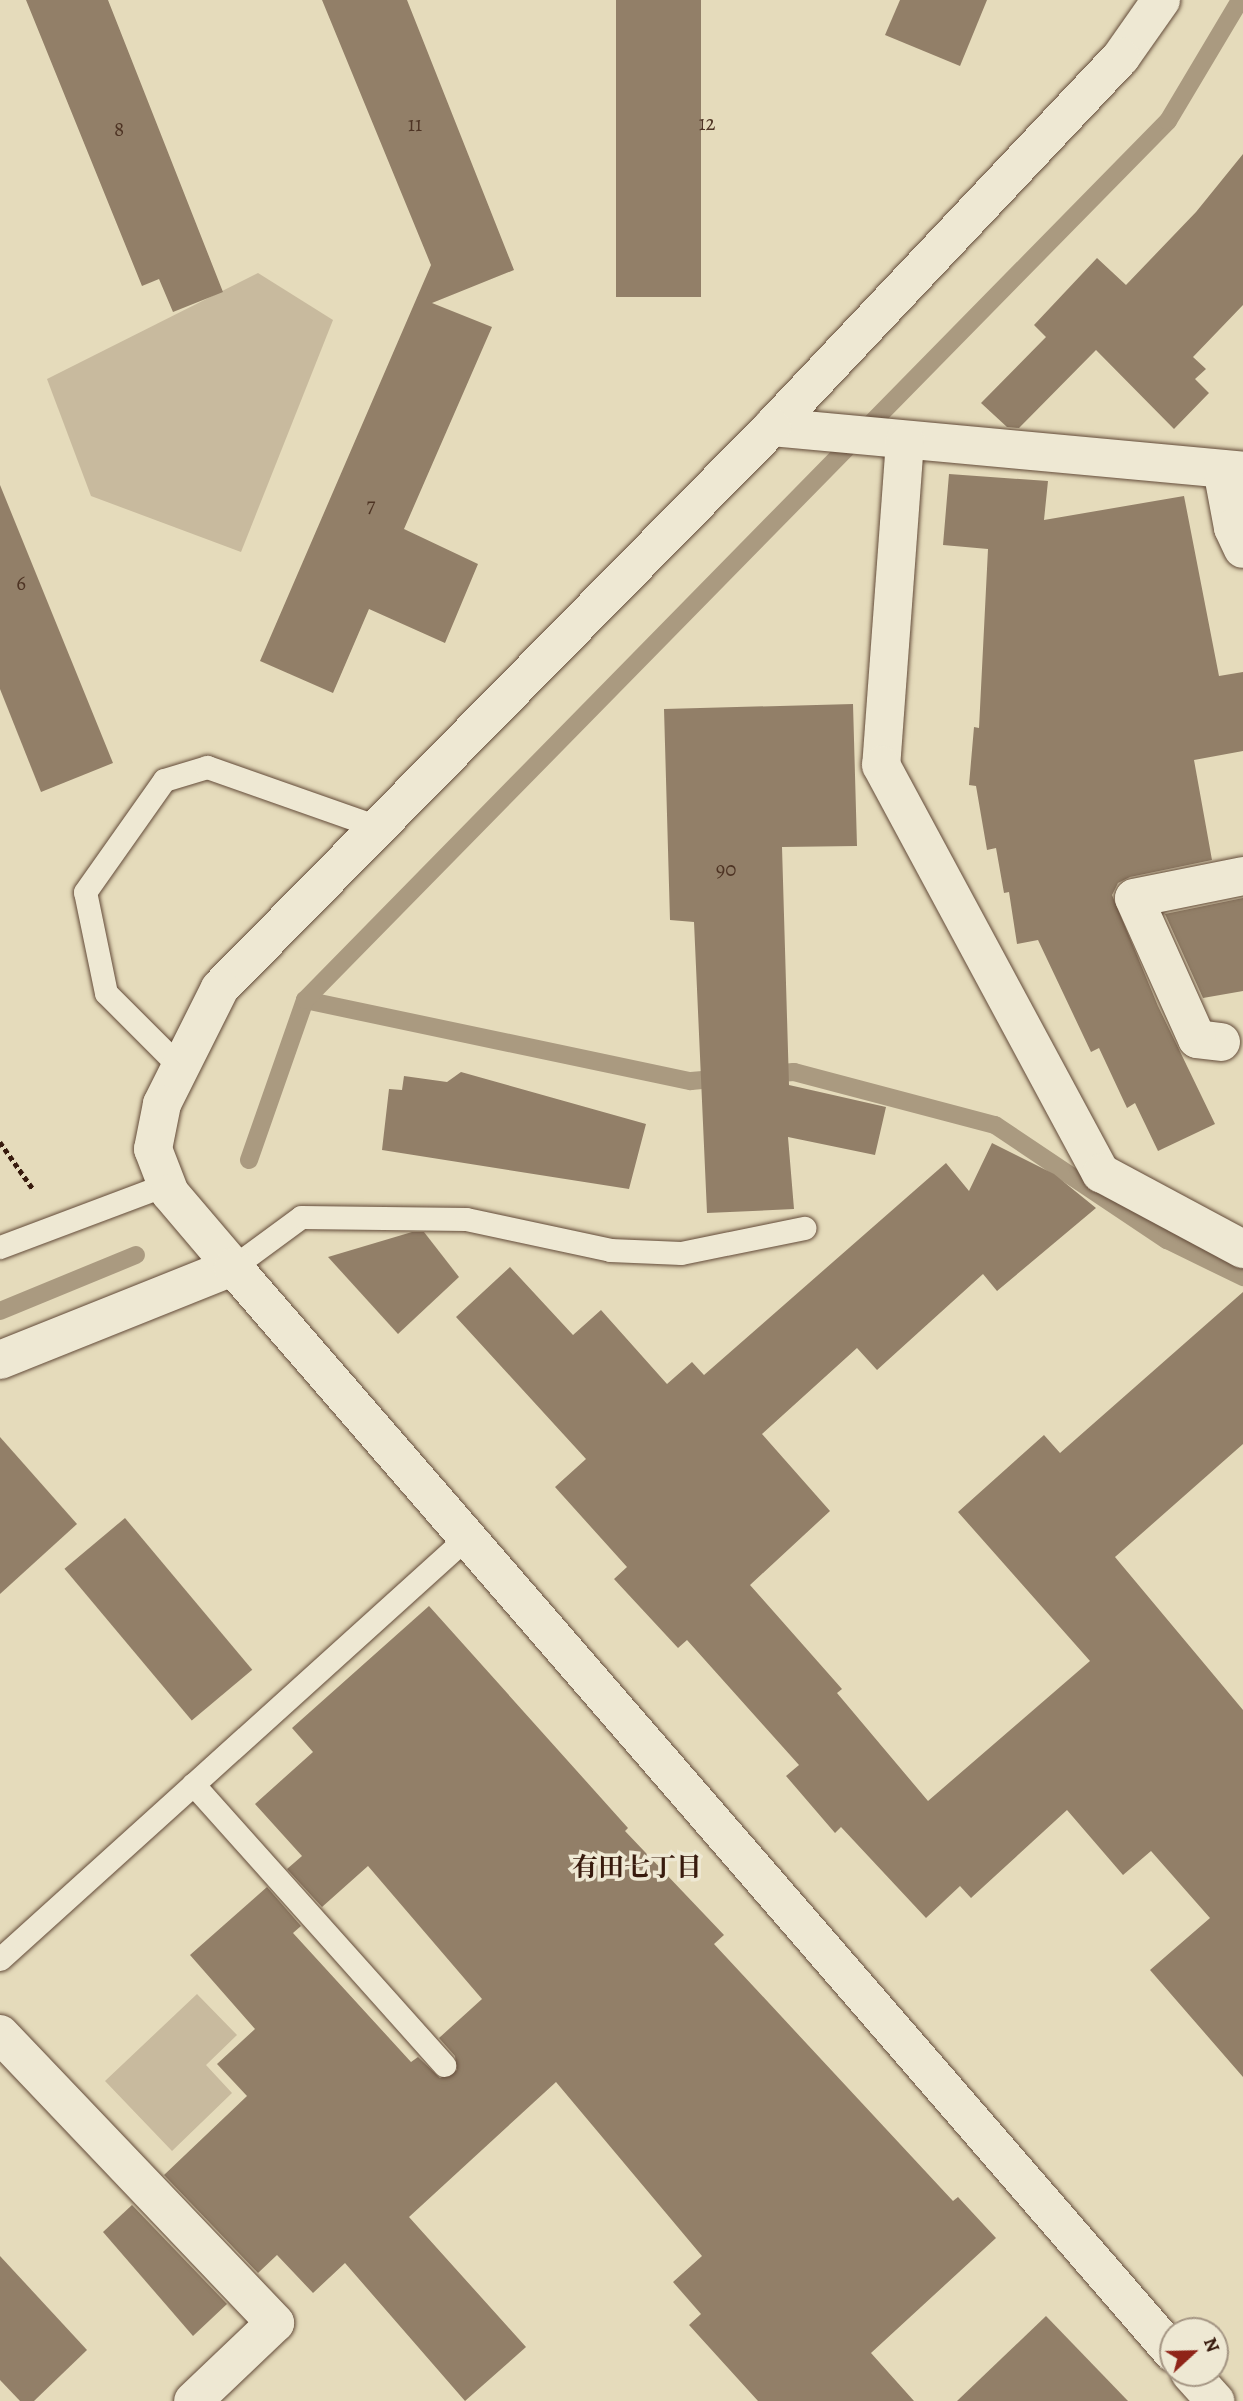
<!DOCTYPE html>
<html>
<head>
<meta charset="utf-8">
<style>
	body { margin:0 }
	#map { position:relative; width:1243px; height:2401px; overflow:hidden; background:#e5dbbb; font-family:Alegreya,"Noto Serif JP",serif }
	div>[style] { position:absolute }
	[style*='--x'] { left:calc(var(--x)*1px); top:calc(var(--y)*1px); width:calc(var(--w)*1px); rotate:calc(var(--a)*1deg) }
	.green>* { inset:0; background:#c8ba9e }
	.stream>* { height:18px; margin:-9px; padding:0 9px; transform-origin:9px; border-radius:9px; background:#aa9a80 }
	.building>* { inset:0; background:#927f68; transform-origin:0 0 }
	.path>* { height:4.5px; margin-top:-2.25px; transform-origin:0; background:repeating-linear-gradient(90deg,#381b0e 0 5px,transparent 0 8.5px) }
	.roads { filter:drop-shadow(0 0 2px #634b39) drop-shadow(0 0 2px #634b39) }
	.lane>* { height:23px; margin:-11.5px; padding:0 11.5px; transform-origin:11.5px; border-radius:11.5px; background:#eee8d3 }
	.street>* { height:38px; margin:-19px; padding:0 19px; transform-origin:19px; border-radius:19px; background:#eee8d3 }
	.secondary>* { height:38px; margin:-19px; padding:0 19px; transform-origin:19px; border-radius:19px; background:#eee8d3 }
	span { translate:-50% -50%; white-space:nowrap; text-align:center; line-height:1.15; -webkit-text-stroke:7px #eee8d3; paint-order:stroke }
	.number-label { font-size:21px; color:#4e3424 }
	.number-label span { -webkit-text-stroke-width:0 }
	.neighbourhood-label { font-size:26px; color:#381b0e; font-weight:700 }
	.north { position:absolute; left:1159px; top:2317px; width:70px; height:70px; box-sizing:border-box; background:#eee8d3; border:2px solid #a59684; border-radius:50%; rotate:68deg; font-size:19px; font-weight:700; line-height:28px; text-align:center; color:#381b0e }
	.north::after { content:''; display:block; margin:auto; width:24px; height:32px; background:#8f2418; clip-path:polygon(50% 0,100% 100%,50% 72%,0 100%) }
</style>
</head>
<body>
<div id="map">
	<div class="green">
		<div style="clip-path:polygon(258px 273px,333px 320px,241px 552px,91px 496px,47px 379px)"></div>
		<div style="clip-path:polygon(197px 1994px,237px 2035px,206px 2065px,232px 2093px,172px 2151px,105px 2081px)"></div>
	</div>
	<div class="stream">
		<div style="--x:305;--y:1000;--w:394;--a:11.9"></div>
		<div style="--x:691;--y:1081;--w:33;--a:-5"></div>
		<div style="--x:766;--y:1074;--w:28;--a:-4"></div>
		<div style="--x:794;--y:1072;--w:208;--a:14.8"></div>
		<div style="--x:995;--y:1125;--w:207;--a:33.8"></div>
		<div style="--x:1167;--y:1240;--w:85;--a:26"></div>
		<div style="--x:249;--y:1160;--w:170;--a:-70.7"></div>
		<div style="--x:305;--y:1000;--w:1232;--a:-45.53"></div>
		<div style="--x:1168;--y:121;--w:141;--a:-59.2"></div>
		<div style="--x:0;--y:1311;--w:147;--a:-22.4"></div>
	</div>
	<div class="building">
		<div style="clip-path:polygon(26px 0,108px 0,223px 292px,173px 312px,159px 279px,142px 286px)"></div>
		<div style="clip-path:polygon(322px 0,407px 0,514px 270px,432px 303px,492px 327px,404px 529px,478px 564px,445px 643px,369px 609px,333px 693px,260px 661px,431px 265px)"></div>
		<div style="left:616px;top:0;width:85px;height:297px"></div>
		<div style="clip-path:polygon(900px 0,987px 0,960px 66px,885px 35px)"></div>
		<div style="clip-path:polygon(1243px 154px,1243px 305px,1193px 357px,1206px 369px,1195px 379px,1209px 393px,1174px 429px,1096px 350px,1019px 428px,1007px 427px,981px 403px,1046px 337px,1034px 325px,1097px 258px,1126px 285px,1196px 212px)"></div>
		<div style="clip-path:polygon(949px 474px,1048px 481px,1044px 520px,1184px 496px,1219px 676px,1243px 672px,1243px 751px,1194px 760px,1212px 860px,1130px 877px,1118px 883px,1112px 895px,1158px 1006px,1215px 1124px,1158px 1151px,1135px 1103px,1127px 1108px,1099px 1048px,1091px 1052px,1038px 940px,1017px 944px,1009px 892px,1004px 893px,996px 848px,987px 850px,976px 786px,969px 785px,974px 727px,979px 728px,988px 549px,943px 545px)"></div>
		<div style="clip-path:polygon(0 485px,113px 763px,41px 792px,0 689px)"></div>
		<div style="clip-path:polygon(853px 704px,857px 846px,782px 847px,789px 1085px,886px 1107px,875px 1155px,788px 1137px,794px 1209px,707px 1213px,694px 922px,670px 920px,664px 709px)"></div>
		<div style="clip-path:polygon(1243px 898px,1243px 991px,1203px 998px,1165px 914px)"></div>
		<div style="clip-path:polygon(461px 1072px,646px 1124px,629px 1189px,382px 1150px,389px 1089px,402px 1090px,404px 1076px,447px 1082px)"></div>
		<div style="clip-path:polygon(992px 1143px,1054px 1174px,1096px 1208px,997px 1291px,983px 1274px,877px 1370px,857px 1348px,762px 1434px,830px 1511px,750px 1585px,842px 1689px,837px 1693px,928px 1801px,1090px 1661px,958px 1512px,1044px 1435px,1060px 1453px,1243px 1292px,1243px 1444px,1115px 1557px,1243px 1710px,1243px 2077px,1150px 1970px,1210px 1918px,1151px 1851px,1123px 1875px,1067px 1810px,971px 1898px,960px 1886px,926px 1918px,841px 1827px,835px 1833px,786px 1776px,799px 1765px,687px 1640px,678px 1648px,614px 1579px,627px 1567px,555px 1487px,586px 1459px,456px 1317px,510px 1267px,573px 1335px,601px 1310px,667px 1384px,692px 1362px,704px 1375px,946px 1163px,969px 1191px)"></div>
		<div style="clip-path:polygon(412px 1232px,424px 1232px,459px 1277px,398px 1334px,328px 1257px)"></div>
		<div style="clip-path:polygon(0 1437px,77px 1524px,0 1594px)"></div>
		<div style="left:125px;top:1518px;width:198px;height:79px;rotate:50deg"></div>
		<div style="clip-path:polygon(429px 1606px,628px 1828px,625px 1831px,724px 1935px,714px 1944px,953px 2201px,958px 2197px,996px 2238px,871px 2353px,914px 2401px,758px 2401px,689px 2325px,701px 2314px,673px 2282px,702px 2256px,556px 2082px,409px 2217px,526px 2347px,465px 2401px,345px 2263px,313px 2293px,277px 2255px,258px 2273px,164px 2175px,247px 2096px,217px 2064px,255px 2029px,190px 1955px,267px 1887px,301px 1926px,293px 1933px,411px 2062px,418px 2057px,440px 2078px,457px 2070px,455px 2056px,439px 2038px,482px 1999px,368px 1866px,322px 1907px,287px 1869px,302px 1856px,255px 1804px,313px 1752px,292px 1728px)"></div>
		<div style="clip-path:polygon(132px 2205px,227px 2304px,193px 2336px,103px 2232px)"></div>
		<div style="clip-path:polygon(0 2256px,87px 2350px,34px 2401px,20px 2401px,0 2380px)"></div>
		<div style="clip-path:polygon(1046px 2316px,1128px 2401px,957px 2401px)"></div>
	</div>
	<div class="path">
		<div style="--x:0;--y:1142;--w:57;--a:54.9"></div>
	</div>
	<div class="roads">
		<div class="lane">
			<div style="--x:179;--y:1066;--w:103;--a:-135"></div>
			<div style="--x:106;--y:993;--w:103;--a:-101.7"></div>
			<div style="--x:85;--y:892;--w:137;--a:-54.8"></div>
			<div style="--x:164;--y:780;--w:45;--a:-16.8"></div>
			<div style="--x:207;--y:767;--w:178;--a:19.4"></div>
			<div style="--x:0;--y:1247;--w:176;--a:-20.6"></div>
			<div style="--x:233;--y:1267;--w:84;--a:-36.3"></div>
			<div style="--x:301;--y:1217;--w:165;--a:0.7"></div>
			<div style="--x:466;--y:1219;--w:147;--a:12.1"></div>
			<div style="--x:610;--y:1250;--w:71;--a:2.4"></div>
			<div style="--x:681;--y:1253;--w:126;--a:-11.5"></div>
			<div style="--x:193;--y:1784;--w:377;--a:48.2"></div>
			<div style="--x:0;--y:1959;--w:628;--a:-42.1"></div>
		</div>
		<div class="street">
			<div style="--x:772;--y:427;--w:473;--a:5.3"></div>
			<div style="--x:905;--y:441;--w:325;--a:94.2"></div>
			<div style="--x:881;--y:765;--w:464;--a:61.7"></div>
			<div style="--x:1101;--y:1173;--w:161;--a:28.2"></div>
			<div style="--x:1222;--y:469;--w:60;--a:79.4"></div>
			<div style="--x:1233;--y:528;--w:23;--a:65"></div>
			<div style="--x:1221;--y:1042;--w:24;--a:-173"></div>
			<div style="--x:1197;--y:1039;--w:154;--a:-114.1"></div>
			<div style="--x:1134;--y:898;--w:111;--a:-11.4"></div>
			<div style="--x:0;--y:1360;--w:251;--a:-21.8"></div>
			<div style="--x:0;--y:2034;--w:399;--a:46.4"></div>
			<div style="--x:275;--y:2323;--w:113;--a:136.4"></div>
		</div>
		<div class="secondary">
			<div style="--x:1161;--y:0;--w:70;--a:125.1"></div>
			<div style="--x:1121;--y:57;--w:509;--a:133.33"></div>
			<div style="--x:772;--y:427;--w:787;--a:134.54"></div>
			<div style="--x:220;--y:988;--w:130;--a:116.6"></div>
			<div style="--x:162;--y:1104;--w:46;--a:101.3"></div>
			<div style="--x:153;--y:1149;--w:47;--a:68.9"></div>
			<div style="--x:170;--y:1193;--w:97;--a:49.6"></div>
			<div style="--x:233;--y:1267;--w:1436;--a:49.12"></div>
			<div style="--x:1190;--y:2373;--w:38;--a:48"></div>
		</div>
	</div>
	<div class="number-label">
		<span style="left:707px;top:123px">12</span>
		<span style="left:415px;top:124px">11</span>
		<span style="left:119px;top:129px">8</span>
		<span style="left:371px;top:505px">7</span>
		<span style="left:21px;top:583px">6</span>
		<span style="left:726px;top:869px">90</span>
	</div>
	<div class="neighbourhood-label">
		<span style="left:637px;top:1868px">有田七丁目</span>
	</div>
	<div class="north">N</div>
</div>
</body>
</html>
